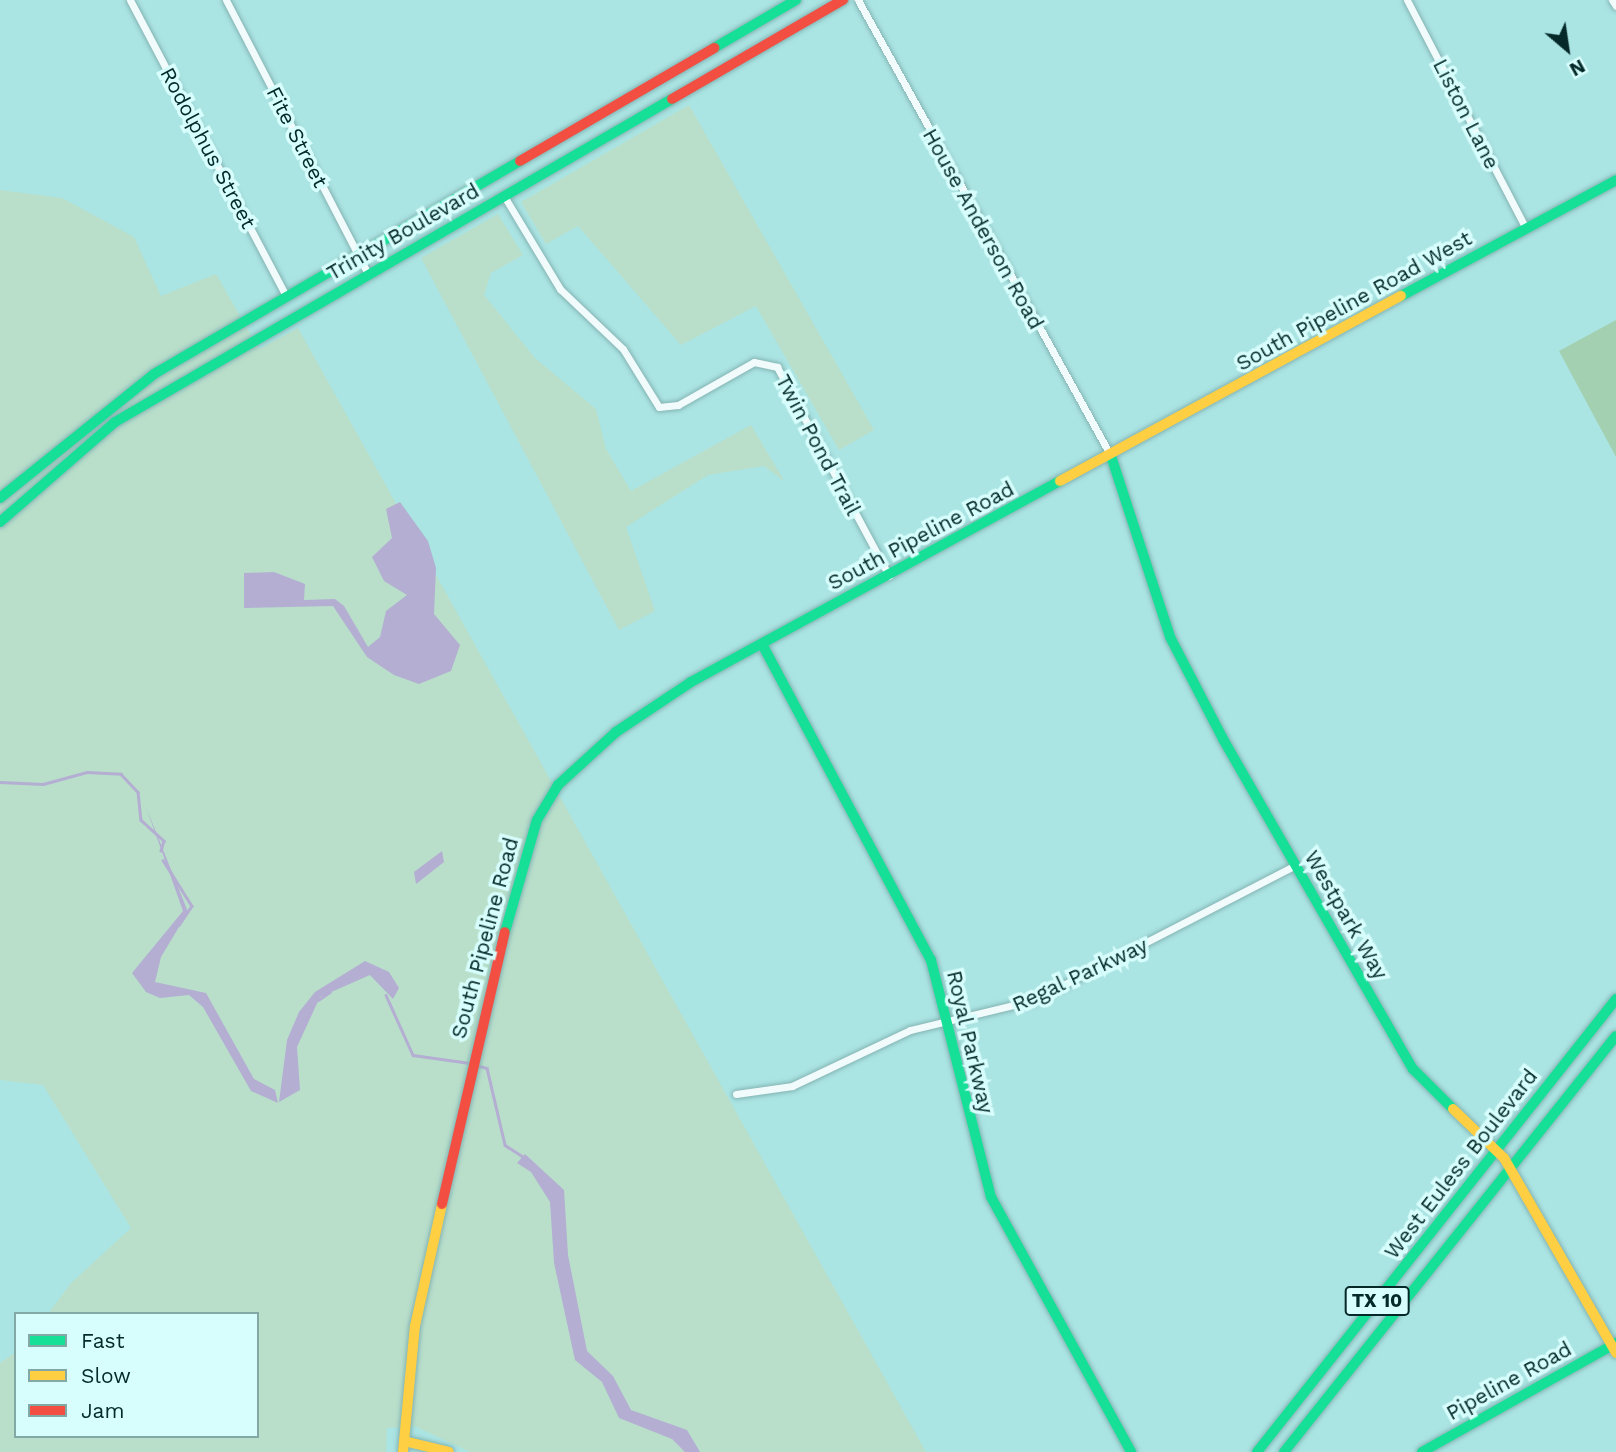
<!DOCTYPE html>
<html>
<head>
<meta charset="utf-8">
<style>
	body { margin:0 }
	#map { position:relative; width:1616px; height:1452px; overflow:hidden; background:#aae4e3; font-family:"Work Sans",sans-serif }
	div>[style] { position:absolute }
	[style*='--x'] { left:calc(var(--x)*1px); top:calc(var(--y)*1px); width:calc(var(--w)*1px); rotate:calc(var(--a)*1deg) }
	.green>* { inset:0; background:#b9dfcb }
	.forest>* { inset:0; background:#a4d0b2 }
	.water>* { inset:0; background:#b3aed2 }
	.stream>* { height:2.5px; margin:-1.25px; padding:0 1.25px; transform-origin:1.25px; border-radius:1.25px; background:#b3aed2 }
	.roads { filter:drop-shadow(0 0 2px #84b4b3) drop-shadow(0 0 2px #84b4b3) }
	.street>* { height:7px; margin:-3.5px; padding:0 3.5px; transform-origin:3.5px; border-radius:3.5px; background:#f2fbfb }
	.fast>* { height:10px; margin:-5px; padding:0 5px; transform-origin:5px; border-radius:5px; background:#16e098 }
	.slow>* { height:10px; margin:-5px; padding:0 5px; transform-origin:5px; border-radius:5px; background:#ffcf43 }
	.jam>* { height:10px; margin:-5px; padding:0 5px; transform-origin:5px; border-radius:5px; background:#f24e42 }
	span { translate:-50% -50%; white-space:nowrap; text-align:center; line-height:1.15; -webkit-text-stroke:7px #d7fefc; paint-order:stroke }
	.shield-label span { padding:2px 5px; background:#d7fefc; border:2px solid; border-radius:5px; -webkit-text-stroke-width:0 }
	.shield-label { font-size:19px; color:#042928; font-weight:700 }
	.street-label { font-size:21px; color:#042928 }
	.legend { position:absolute; left:14px; top:1312px; width:245px; height:126px; box-sizing:border-box; background:#d7fefc; border:2px solid #83a9a7; margin:0; padding:9px 12px; list-style:none; font-size:21px; color:#042928 }
	.legend li { display:flex; align-items:center; gap:14px; height:35px }
	.legend b { width:35px; border:2px solid #83a9a7 }
	.north { position:absolute; left:1532px; top:14px; width:70px; height:70px; -webkit-text-stroke:5px #d7fefc; paint-order:stroke; rotate:151deg; font-size:19px; font-weight:700; line-height:28px; text-align:center; color:#042928 }
	.north::after { content:''; display:block; margin:auto; width:24px; height:32px; background:#042928; clip-path:polygon(50% 0,100% 100%,50% 72%,0 100%) }
</style>
</head>
<body>
<div id="map">
	<div class="green">
		<div style="clip-path:polygon(689px 105px,874px 430px,839px 450px,756px 306px,681px 345px,578px 226px,546px 244px,521px 202px)"></div>
		<div style="clip-path:polygon(0 190px,62px 198px,134px 237px,161px 296px,216px 274px,259px 349px,298px 328px,926px 1452px,470px 1452px,414px 1426px,387px 1428px,386px 1452px,0 1452px,0 1363px,16px 1352px,16px 1436px,257px 1436px,257px 1314px,48px 1314px,71px 1283px,131px 1228px,43px 1085px,0 1080px)"></div>
		<div style="clip-path:polygon(498px 214px,523px 255px,491px 273px,484px 295px,535px 358px,596px 409px,606px 449px,631px 491px,751px 425px,785px 482px,764px 466px,708px 475px,626px 527px,655px 611px,619px 630px,421px 258px)"></div>
	</div>
	<div class="forest">
		<div style="clip-path:polygon(1616px 320px,1616px 457px,1559px 351px)"></div>
	</div>
	<div class="water">
		<div style="clip-path:polygon(400px 502px,428px 541px,436px 568px,434px 614px,460px 645px,451px 671px,419px 684px,394px 675px,367px 657px,333px 606px,244px 608px,244px 573px,274px 572px,305px 584px,304px 600px,335px 599px,344px 606px,368px 647px,380px 637px,386px 611px,407px 595px,384px 581px,372px 557px,392px 538px,386px 509px)"></div>
		<div style="clip-path:polygon(146px 807px,188px 912px,161px 957px,155px 982px,206px 993px,254px 1079px,275px 1090px,278px 1103px,251px 1091px,203px 1007px,189px 995px,160px 998px,146px 992px,132px 973px,183px 911px)"></div>
		<div style="clip-path:polygon(442px 851px,444px 862px,416px 884px,414px 872px)"></div>
		<div style="clip-path:polygon(365px 961px,389px 972px,399px 988px,393px 999px,370px 975px,320px 997px,297px 1047px,300px 1090px,279px 1102px,287px 1040px,299px 1012px,315px 992px)"></div>
		<div style="clip-path:polygon(525px 1154px,564px 1190px,568px 1255px,587px 1351px,613px 1376px,631px 1410px,687px 1430px,700px 1452px,685px 1452px,672px 1439px,619px 1418px,602px 1382px,575px 1360px,554px 1263px,550px 1202px,531px 1172px,517px 1163px)"></div>
	</div>
	<div class="stream">
		<div style="--x:0;--y:782;--w:43;--a:2.7"></div>
		<div style="--x:43;--y:784;--w:46;--a:-15.3"></div>
		<div style="--x:87;--y:772;--w:34;--a:3"></div>
		<div style="--x:121;--y:774;--w:25;--a:47"></div>
		<div style="--x:138;--y:792;--w:28;--a:84"></div>
		<div style="--x:141;--y:820;--w:31;--a:42"></div>
		<div style="--x:164;--y:841;--w:10;--a:107"></div>
		<div style="--x:163;--y:860;--w:54;--a:57.8"></div>
		<div style="--x:192;--y:906;--w:23;--a:124"></div>
		<div style="--x:386;--y:995;--w:66;--a:65.8"></div>
		<div style="--x:413;--y:1055;--w:57;--a:8.1"></div>
		<div style="--x:318;--y:1000;--w:14;--a:-34"></div>
		<div style="--x:475;--y:1065;--w:12;--a:14"></div>
		<div style="--x:487;--y:1068;--w:79;--a:76.8"></div>
		<div style="--x:505;--y:1145;--w:24;--a:33"></div>
	</div>
	<div class="roads">
		<div class="street">
			<div style="--x:130;--y:0;--w:335;--a:62.2"></div>
			<div style="--x:226;--y:0;--w:309;--a:62.6"></div>
			<div style="--x:858;--y:0;--w:521;--a:60.98"></div>
			<div style="--x:1407;--y:0;--w:258;--a:62.5"></div>
			<div style="--x:1612;--y:0;--w:7;--a:56"></div>
			<div style="--x:504;--y:196;--w:109;--a:58.9"></div>
			<div style="--x:560;--y:289;--w:87;--a:43.6"></div>
			<div style="--x:623;--y:349;--w:68;--a:58.2"></div>
			<div style="--x:659;--y:407;--w:19;--a:-6"></div>
			<div style="--x:678;--y:405;--w:87;--a:-29.5"></div>
			<div style="--x:754;--y:362;--w:24;--a:12"></div>
			<div style="--x:777;--y:367;--w:237;--a:61.8"></div>
			<div style="--x:736;--y:1094;--w:57;--a:-8.1"></div>
			<div style="--x:792;--y:1086;--w:131;--a:-25.4"></div>
			<div style="--x:910;--y:1030;--w:128;--a:-13.6"></div>
			<div style="--x:1034;--y:1000;--w:294;--a:-27.3"></div>
		</div>
		<div class="fast">
			<div style="--x:714;--y:48;--w:95;--a:-30.3"></div>
			<div style="--x:1401;--y:296;--w:244;--a:-28.3"></div>
			<div style="--x:1111;--y:456;--w:190;--a:71.9"></div>
			<div style="--x:1170;--y:637;--w:115;--a:62.5"></div>
			<div style="--x:1223;--y:739;--w:381;--a:60.1"></div>
			<div style="--x:1413;--y:1069;--w:57;--a:45"></div>
			<div style="--x:0;--y:498;--w:198;--a:-38.8"></div>
			<div style="--x:154;--y:374;--w:423;--a:-30.2"></div>
			<div style="--x:0;--y:522;--w:152;--a:-41"></div>
			<div style="--x:115;--y:422;--w:644;--a:-30.11"></div>
			<div style="--x:762;--y:644;--w:358;--a:61.9"></div>
			<div style="--x:931;--y:960;--w:244;--a:75.8"></div>
			<div style="--x:991;--y:1197;--w:291;--a:61.2"></div>
			<div style="--x:505;--y:932;--w:116;--a:-74.1"></div>
			<div style="--x:537;--y:820;--w:41;--a:-59"></div>
			<div style="--x:558;--y:785;--w:79;--a:-42.4"></div>
			<div style="--x:616;--y:732;--w:90;--a:-33.7"></div>
			<div style="--x:691;--y:682;--w:420;--a:-28.6"></div>
			<div style="--x:1257;--y:1452;--w:578;--a:-51.6"></div>
			<div style="--x:1284;--y:1452;--w:532;--a:-51.41"></div>
			<div style="--x:1422;--y:1452;--w:223;--a:-29.3"></div>
		</div>
		<div class="slow">
			<div style="--x:1060;--y:481;--w:388;--a:-28.5"></div>
			<div style="--x:1453;--y:1109;--w:71;--a:43.9"></div>
			<div style="--x:1504;--y:1158;--w:225;--a:60.1"></div>
			<div style="--x:404;--y:1441;--w:46;--a:13.7"></div>
			<div style="--x:403;--y:1452;--w:127;--a:-84.6"></div>
			<div style="--x:415;--y:1326;--w:125;--a:-77.5"></div>
		</div>
		<div class="jam">
			<div style="--x:672;--y:99;--w:198;--a:-30.1"></div>
			<div style="--x:520;--y:161;--w:225;--a:-30.2"></div>
			<div style="--x:442;--y:1204;--w:279;--a:-77"></div>
		</div>
	</div>
	<div class="shield-label">
		<span style="left:1377px;top:1301px">TX 10</span>
	</div>
	<div class="street-label">
		<span style="left:1466px;top:114px;rotate:63deg">Liston Lane</span>
		<span style="left:297px;top:137px;rotate:63deg">Fite Street</span>
		<span style="left:208px;top:148px;rotate:62deg">Rodolphus Street</span>
		<span style="left:983px;top:229px;rotate:61deg">House Anderson Road</span>
		<span style="left:403px;top:232px;rotate:-30deg">Trinity Boulevard</span>
		<span style="left:1354px;top:301px;rotate:-29deg">South Pipeline Road West</span>
		<span style="left:818px;top:445px;rotate:62deg">Twin Pond Trail</span>
		<span style="left:921px;top:536px;rotate:-28deg">South Pipeline Road</span>
		<span style="left:1346px;top:915px;rotate:60deg">Westpark Way</span>
		<span style="left:485px;top:938px;rotate:-75deg">South Pipeline Road</span>
		<span style="left:1080px;top:975px;rotate:-25deg">Regal Parkway</span>
		<span style="left:970px;top:1042px;rotate:77deg">Royal Parkway</span>
		<span style="left:1461px;top:1164px;rotate:-52deg">West Euless Boulevard</span>
		<span style="left:1509px;top:1381px;rotate:-29deg">Pipeline Road</span>
	</div>
	<ul class="legend">
	<li><b style="height:9px;background:#16e098"></b>Fast</li>
	<li><b style="height:9px;background:#ffcf43"></b>Slow</li>
	<li><b style="height:9px;background:#f24e42"></b>Jam</li>
	</ul>
	<div class="north">N</div>
</div>
</body>
</html>
